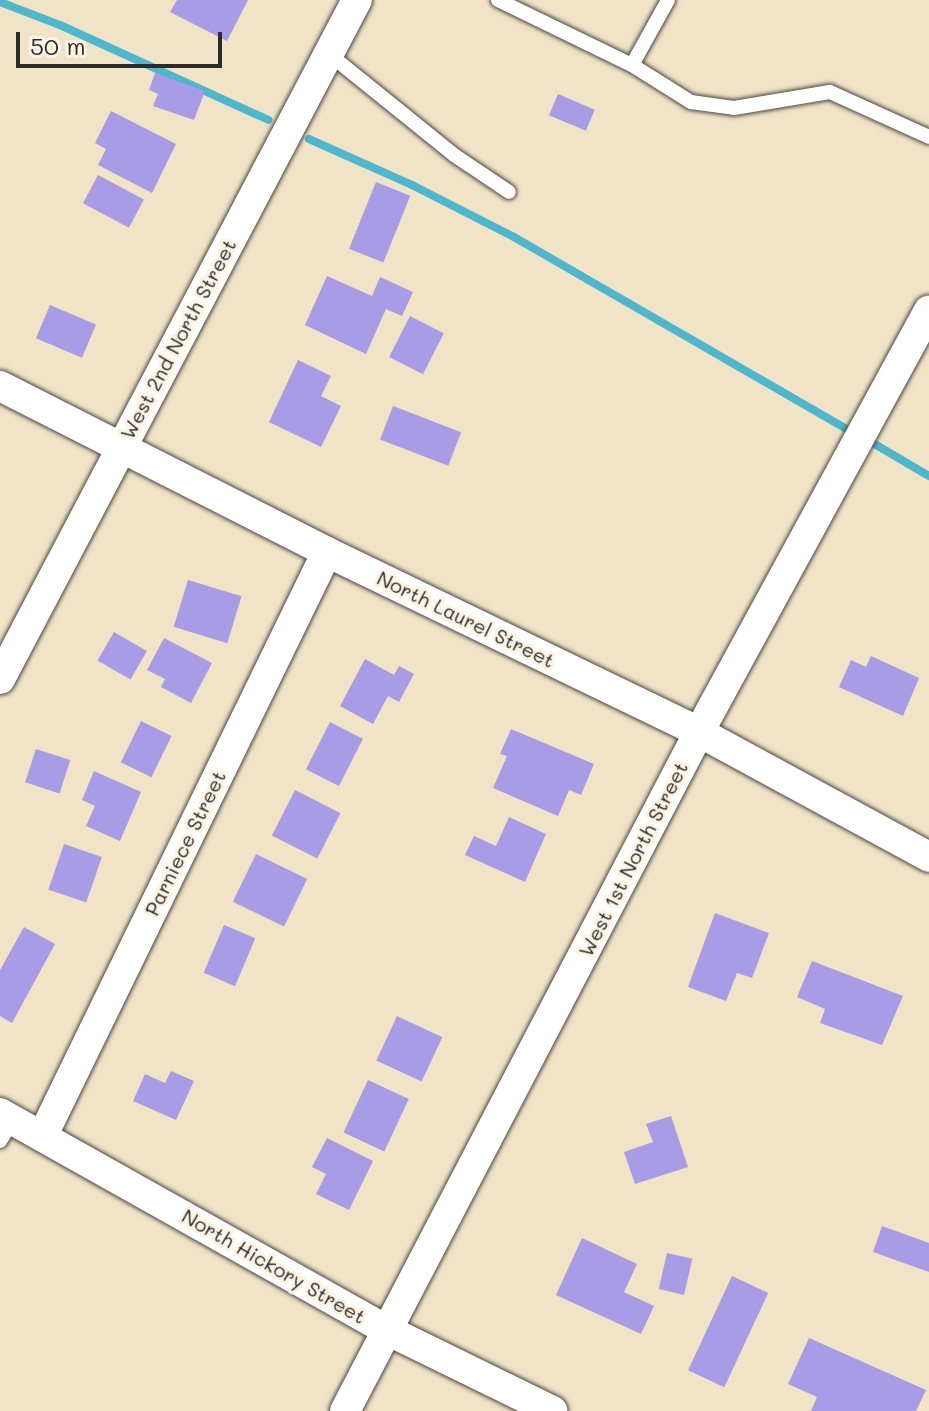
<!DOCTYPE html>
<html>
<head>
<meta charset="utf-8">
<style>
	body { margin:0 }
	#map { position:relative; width:929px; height:1411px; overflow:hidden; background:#f1e3c6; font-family:Mali,sans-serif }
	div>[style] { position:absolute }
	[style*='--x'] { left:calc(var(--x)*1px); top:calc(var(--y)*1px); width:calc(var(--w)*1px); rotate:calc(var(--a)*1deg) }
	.stream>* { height:8px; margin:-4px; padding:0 4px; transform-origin:4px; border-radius:4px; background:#4eb6cd }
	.building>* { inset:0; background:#a79ce5; transform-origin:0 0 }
	.roads { filter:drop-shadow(0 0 2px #494742) drop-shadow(0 0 2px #494742) }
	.lane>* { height:14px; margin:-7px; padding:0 7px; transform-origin:7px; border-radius:7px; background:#fff }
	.street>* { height:30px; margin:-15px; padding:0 15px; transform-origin:15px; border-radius:15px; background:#fff }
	span { translate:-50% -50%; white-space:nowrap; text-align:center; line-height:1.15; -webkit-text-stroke:7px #fcf5e5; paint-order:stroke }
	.street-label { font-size:20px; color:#2b2b2b }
	.scale { position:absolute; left:16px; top:32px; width:206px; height:36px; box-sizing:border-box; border:4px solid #2b2b2b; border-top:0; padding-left:10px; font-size:24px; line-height:28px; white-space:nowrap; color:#2b2b2b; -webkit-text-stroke:6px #fcf5e5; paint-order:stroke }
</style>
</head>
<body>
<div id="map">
	<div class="stream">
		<div style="--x:0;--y:2;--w:64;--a:21"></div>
		<div style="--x:60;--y:25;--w:229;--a:24.5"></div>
		<div style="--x:309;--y:139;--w:115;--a:24.1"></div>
		<div style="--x:414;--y:186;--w:112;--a:27"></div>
		<div style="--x:514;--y:237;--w:392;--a:30"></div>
		<div style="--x:866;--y:439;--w:73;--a:30.4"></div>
	</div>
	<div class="building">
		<div style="clip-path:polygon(177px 0,248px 0,227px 41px,170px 12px)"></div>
		<div style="clip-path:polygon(155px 73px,205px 91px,194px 120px,153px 106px,158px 94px,149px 90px)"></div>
		<div style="left:558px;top:94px;width:40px;height:23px;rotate:23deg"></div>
		<div style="clip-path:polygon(111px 111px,176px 144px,152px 193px,98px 165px,106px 149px,95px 143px)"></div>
		<div style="left:98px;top:175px;width:52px;height:32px;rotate:28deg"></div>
		<div style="left:376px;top:182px;width:37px;height:72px;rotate:22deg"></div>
		<div style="clip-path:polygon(327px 276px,372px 296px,380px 277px,413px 292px,402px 316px,386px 309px,366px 354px,305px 325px)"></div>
		<div style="left:50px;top:305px;width:50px;height:36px;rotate:23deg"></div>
		<div style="left:410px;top:316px;width:38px;height:46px;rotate:27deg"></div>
		<div style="clip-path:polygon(298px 360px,331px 376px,321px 396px,341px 406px,321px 447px,269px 422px)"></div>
		<div style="left:393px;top:406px;width:73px;height:36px;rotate:21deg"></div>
		<div style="left:188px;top:580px;width:56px;height:49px;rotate:17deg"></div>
		<div style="left:114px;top:632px;width:38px;height:33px;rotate:30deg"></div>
		<div style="clip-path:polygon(164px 638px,212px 663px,191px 703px,161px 687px,165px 679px,147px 670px)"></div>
		<div style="clip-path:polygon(871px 656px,919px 678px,903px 716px,839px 687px,851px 660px,866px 667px)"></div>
		<div style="clip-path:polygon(365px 659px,394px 675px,399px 666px,414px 674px,399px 702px,388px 696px,373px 724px,340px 706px)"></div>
		<div style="left:141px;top:721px;width:34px;height:46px;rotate:26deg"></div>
		<div style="left:330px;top:722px;width:37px;height:53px;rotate:27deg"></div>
		<div style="clip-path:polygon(511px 729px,594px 764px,581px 795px,569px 790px,558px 816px,493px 788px,507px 756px,500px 754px)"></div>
		<div style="left:36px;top:749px;width:36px;height:35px;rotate:18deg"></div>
		<div style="clip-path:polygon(94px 771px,141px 792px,120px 841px,86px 826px,95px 806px,82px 800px)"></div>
		<div style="left:295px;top:790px;width:51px;height:51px;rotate:27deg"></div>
		<div style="clip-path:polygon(509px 817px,546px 834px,525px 882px,465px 855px,474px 836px,496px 846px)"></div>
		<div style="left:64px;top:844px;width:40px;height:48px;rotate:19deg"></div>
		<div style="left:256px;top:854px;width:57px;height:53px;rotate:26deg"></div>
		<div style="clip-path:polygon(715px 913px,769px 933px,752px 978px,737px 973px,726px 1001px,688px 987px)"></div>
		<div style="left:224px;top:925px;width:34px;height:52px;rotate:23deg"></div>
		<div style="clip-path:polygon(24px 927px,55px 944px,12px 1023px,0 1016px,0 970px)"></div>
		<div style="clip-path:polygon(812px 961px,903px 996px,882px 1045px,820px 1023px,825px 1009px,797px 997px)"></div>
		<div style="left:397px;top:1016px;width:50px;height:49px;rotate:25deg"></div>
		<div style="clip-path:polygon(171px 1071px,194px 1081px,176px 1120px,133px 1101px,145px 1074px,165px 1083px)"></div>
		<div style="left:368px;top:1080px;width:45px;height:58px;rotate:25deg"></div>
		<div style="clip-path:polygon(671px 1116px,688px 1167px,635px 1184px,624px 1152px,653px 1142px,646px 1124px)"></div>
		<div style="clip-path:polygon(327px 1138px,373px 1161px,349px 1210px,316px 1194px,326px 1174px,312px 1167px)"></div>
		<div style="clip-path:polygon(882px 1226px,929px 1243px,929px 1272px,873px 1252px)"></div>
		<div style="clip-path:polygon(582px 1238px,637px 1264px,624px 1292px,654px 1306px,641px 1334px,556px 1295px)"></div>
		<div style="left:667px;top:1253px;width:26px;height:37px;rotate:13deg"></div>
		<div style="left:732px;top:1276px;width:40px;height:104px;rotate:25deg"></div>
		<div style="clip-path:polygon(809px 1338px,926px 1390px,916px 1411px,811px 1411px,817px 1397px,788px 1384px)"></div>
	</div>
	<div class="roads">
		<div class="lane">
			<div style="--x:498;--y:0;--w:149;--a:25.9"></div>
			<div style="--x:632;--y:65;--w:70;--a:32.1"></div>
			<div style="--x:691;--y:102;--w:43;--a:7.9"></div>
			<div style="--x:734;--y:108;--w:97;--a:-9.5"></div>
			<div style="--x:830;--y:92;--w:109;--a:24.4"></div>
			<div style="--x:329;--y:54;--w:161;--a:38.9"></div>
			<div style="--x:454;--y:155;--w:66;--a:33.9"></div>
			<div style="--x:632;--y:65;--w:74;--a:-61"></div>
			<div style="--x:0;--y:1141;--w:25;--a:-58"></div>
		</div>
		<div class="street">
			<div style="--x:0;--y:386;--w:367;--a:26.9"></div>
			<div style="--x:327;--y:552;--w:413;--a:25.8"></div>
			<div style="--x:699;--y:732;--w:262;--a:28.5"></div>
			<div style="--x:0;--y:679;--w:767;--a:-62.27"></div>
			<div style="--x:0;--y:1113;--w:446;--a:29.3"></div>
			<div style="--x:389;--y:1331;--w:182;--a:26.1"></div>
			<div style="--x:43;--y:1135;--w:648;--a:-64.03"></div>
			<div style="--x:345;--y:1411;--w:766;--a:-62.46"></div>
			<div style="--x:699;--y:732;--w:480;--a:-61.4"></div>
		</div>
	</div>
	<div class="street-label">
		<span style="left:178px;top:339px;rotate:-62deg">West 2nd North Street</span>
		<span style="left:466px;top:619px;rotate:26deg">North Laurel Street</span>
		<span style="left:185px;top:843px;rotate:-64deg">Parniece Street</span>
		<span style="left:633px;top:859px;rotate:-63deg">West 1st North Street</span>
		<span style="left:274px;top:1266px;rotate:30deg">North Hickory Street</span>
	</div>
	<div class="scale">50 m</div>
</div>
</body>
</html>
